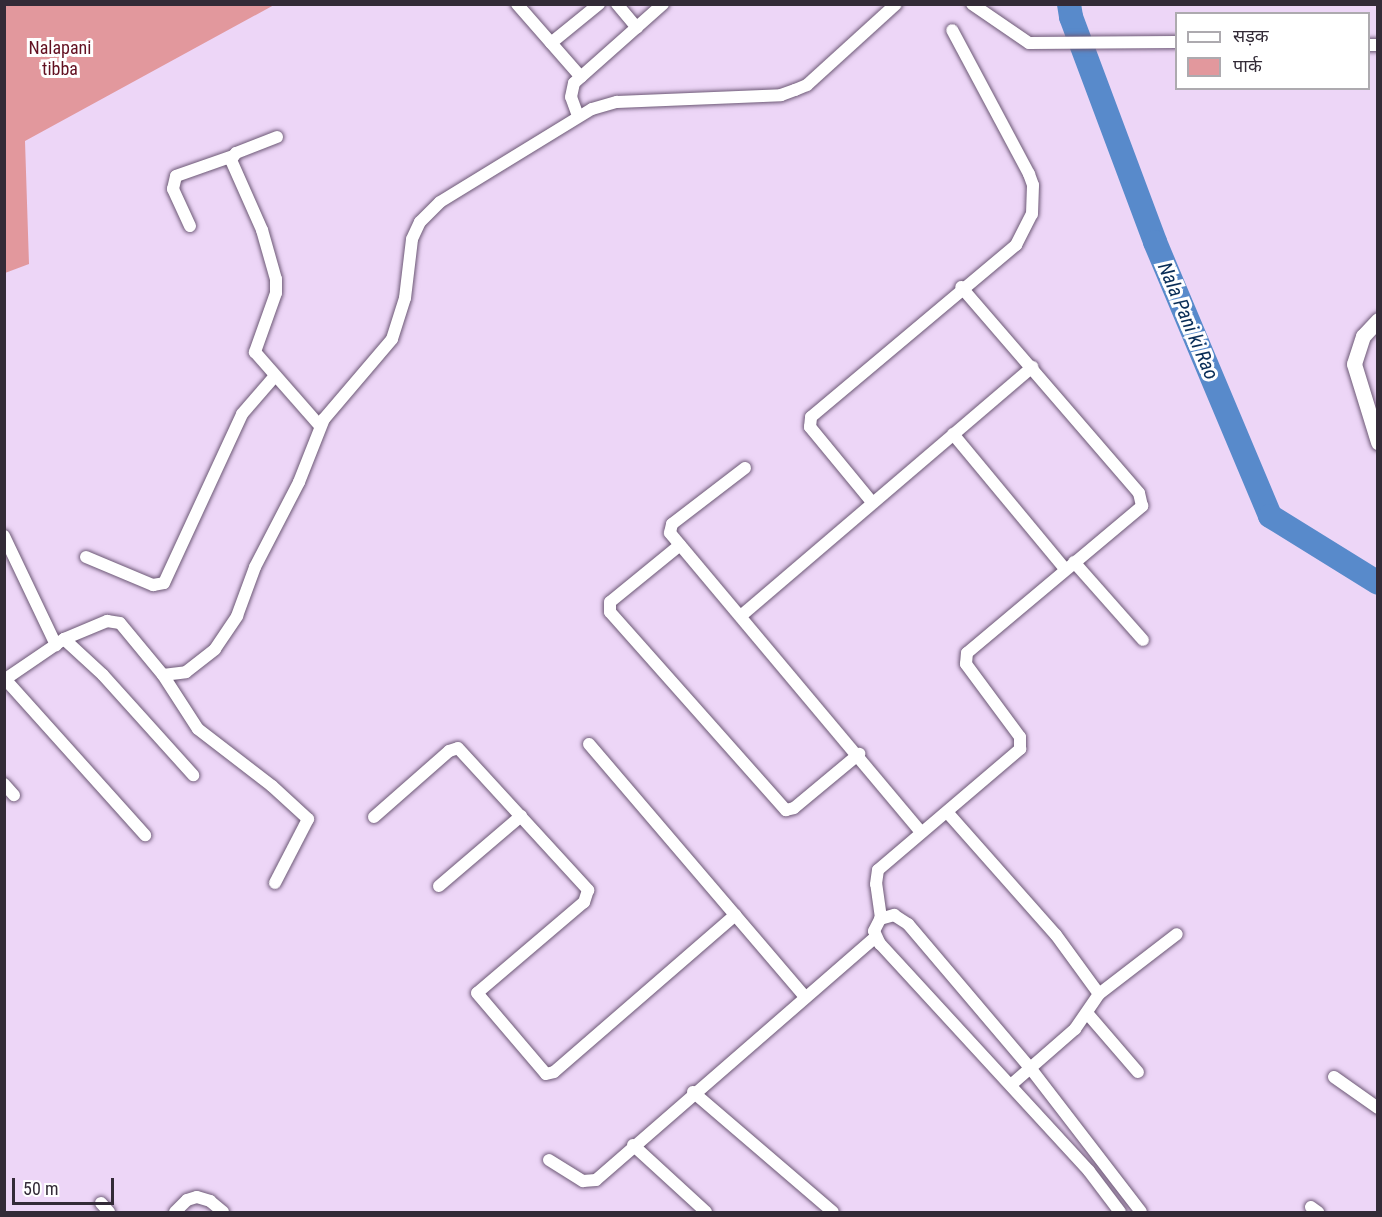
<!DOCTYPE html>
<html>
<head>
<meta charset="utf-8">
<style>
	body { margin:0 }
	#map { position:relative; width:1382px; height:1217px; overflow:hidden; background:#edd6f7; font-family:"Roboto Condensed","Noto Sans Devanagari",sans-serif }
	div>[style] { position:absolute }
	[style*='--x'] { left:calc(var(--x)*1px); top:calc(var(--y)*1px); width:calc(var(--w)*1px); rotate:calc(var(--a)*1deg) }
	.green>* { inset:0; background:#e2989d }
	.river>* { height:24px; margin:-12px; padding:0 12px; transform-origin:12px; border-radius:12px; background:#588acb }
	.roads { filter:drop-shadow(0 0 2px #6c5875) drop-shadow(0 0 2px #6c5875) }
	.minor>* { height:12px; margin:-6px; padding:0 6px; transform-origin:6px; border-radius:6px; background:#fff }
	.tertiary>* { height:15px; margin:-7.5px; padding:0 7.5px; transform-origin:7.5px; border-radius:7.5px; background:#fff }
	span { translate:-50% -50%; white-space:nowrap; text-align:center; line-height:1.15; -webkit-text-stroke:6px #fff; paint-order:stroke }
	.park-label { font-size:18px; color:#621021 }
	.water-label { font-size:20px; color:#092d57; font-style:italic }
	.frame { position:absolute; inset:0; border:6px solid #332b37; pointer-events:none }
	.legend { position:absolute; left:1175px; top:12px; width:195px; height:78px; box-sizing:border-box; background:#fff; border:2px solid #adaaaf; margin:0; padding:8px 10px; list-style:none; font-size:18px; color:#332b37 }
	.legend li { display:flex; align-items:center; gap:12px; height:30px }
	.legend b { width:30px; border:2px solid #adaaaf }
	.scale { position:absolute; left:12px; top:1178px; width:102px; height:27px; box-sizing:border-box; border:3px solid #332b37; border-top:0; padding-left:8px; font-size:18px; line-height:21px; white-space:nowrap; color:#332b37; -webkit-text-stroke:4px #fff; paint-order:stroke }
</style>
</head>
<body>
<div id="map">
	<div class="green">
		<div style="clip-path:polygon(5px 4px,274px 4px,274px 5px,25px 141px,29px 264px,5px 273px)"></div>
	</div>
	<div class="river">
		<div style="--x:1069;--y:4;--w:13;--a:81"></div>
		<div style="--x:1071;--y:17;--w:240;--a:69.5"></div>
		<div style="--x:1155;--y:242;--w:297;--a:67.2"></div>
		<div style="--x:1270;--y:516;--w:127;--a:31.8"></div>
	</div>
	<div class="roads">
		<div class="minor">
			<div style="--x:517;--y:4;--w:97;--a:48.8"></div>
			<div style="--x:617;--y:4;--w:31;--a:50"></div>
			<div style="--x:972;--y:4;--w:69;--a:34.4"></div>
			<div style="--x:1029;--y:43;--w:147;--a:-0.4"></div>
			<div style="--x:551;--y:43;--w:62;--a:-39.1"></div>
			<div style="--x:1368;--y:45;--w:10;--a:0"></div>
			<div style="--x:578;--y:116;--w:20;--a:-110"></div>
			<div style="--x:571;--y:97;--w:14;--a:-78"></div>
			<div style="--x:574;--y:83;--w:119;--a:-41.6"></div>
			<div style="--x:277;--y:137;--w:44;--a:158.7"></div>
			<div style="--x:236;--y:153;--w:9;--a:126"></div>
			<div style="--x:231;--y:160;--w:77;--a:66.1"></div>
			<div style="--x:262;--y:230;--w:51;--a:74.1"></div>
			<div style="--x:276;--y:279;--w:14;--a:90"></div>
			<div style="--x:276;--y:293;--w:63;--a:109.6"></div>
			<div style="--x:255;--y:352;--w:98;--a:48.7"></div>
			<div style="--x:190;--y:226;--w:41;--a:-114.7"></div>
			<div style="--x:173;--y:189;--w:13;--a:-77"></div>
			<div style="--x:176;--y:176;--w:60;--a:-19.3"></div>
			<div style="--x:953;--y:434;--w:175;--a:50.3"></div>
			<div style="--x:745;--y:468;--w:92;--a:142.5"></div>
			<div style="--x:672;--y:524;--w:9;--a:103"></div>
			<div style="--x:670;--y:533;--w:390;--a:50"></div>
			<div style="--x:871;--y:501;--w:96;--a:-129.5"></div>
			<div style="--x:810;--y:427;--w:10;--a:-84"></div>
			<div style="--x:811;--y:417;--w:268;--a:-40"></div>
			<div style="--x:1016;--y:245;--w:35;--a:-63"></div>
			<div style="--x:1032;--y:214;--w:29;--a:-88"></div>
			<div style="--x:1033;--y:185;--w:12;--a:-110"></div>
			<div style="--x:1029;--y:174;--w:163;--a:-118.1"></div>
			<div style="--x:4;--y:536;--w:121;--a:64.5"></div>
			<div style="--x:680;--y:545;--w:90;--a:140.8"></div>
			<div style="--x:610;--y:602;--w:10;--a:90"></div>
			<div style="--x:610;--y:612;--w:265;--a:48.4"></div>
			<div style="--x:786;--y:810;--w:8;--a:-14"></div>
			<div style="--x:794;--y:808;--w:85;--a:-39.7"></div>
			<div style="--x:86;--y:557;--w:73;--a:22.7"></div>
			<div style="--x:153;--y:585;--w:11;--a:-10"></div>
			<div style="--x:164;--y:583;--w:186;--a:-65.2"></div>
			<div style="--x:242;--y:414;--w:49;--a:-49.1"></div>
			<div style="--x:1074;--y:562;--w:104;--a:48.5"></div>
			<div style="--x:742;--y:615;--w:382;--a:-40.5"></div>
			<div style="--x:64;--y:639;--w:53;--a:42.7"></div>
			<div style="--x:103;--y:675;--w:135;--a:48"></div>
			<div style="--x:163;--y:675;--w:64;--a:57.1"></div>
			<div style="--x:198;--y:729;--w:93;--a:37.6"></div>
			<div style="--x:272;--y:786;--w:49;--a:42.5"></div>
			<div style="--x:308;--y:819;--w:72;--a:117.3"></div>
			<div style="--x:5;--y:679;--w:210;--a:48.1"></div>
			<div style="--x:4;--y:680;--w:73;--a:-34.3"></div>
			<div style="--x:64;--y:639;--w:47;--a:-22.7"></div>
			<div style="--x:107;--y:621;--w:13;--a:9"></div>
			<div style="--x:120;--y:623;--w:67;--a:50.4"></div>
			<div style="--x:163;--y:675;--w:23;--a:-7"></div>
			<div style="--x:186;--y:672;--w:37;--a:-38"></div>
			<div style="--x:215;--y:649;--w:40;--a:-56"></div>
			<div style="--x:237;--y:616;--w:52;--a:-69.8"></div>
			<div style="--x:255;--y:567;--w:96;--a:-62.6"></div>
			<div style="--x:299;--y:482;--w:68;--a:-68.4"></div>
			<div style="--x:324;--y:419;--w:105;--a:-49.6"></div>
			<div style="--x:392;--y:339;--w:43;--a:-72.4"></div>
			<div style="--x:405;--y:298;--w:59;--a:-83.2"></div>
			<div style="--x:412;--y:239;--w:19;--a:-65"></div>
			<div style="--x:420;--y:222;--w:28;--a:-45"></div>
			<div style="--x:440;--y:202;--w:178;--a:-31.5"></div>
			<div style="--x:592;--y:109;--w:26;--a:-16"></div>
			<div style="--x:617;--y:102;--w:164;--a:-2.4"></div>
			<div style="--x:781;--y:95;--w:15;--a:-20"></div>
			<div style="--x:795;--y:90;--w:13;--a:-23"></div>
			<div style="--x:807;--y:85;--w:120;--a:-42.3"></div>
			<div style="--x:589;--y:744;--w:331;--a:49.5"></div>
			<div style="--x:4;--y:784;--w:15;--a:48"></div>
			<div style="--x:947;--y:812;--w:164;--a:48.5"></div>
			<div style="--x:1056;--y:935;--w:73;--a:53.9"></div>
			<div style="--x:374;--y:817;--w:100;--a:-41.3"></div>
			<div style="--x:449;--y:751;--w:9;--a:-18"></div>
			<div style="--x:458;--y:748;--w:193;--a:47.5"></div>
			<div style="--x:588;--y:890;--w:13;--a:108"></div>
			<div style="--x:584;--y:902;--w:140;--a:139.6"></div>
			<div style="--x:477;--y:993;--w:106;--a:49.6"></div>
			<div style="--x:546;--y:1074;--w:8;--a:-14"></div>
			<div style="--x:554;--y:1072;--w:240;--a:-40.9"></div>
			<div style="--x:439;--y:886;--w:108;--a:-40.5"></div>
			<div style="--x:881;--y:918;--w:34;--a:-98"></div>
			<div style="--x:876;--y:884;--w:14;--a:-82"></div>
			<div style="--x:878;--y:870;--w:187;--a:-40.4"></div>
			<div style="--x:1020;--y:749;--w:12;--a:-90"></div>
			<div style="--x:1020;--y:737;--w:91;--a:-126.5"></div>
			<div style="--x:966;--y:664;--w:11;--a:-85"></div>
			<div style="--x:967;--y:653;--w:229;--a:-40"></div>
			<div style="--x:1142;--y:506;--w:13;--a:-103"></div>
			<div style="--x:1139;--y:493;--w:272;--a:-130.8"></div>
			<div style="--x:1087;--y:1013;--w:78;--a:49.2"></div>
			<div style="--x:1334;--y:1077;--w:54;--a:35.2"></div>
			<div style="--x:1012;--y:1084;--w:84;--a:-41.1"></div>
			<div style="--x:1075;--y:1029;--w:42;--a:-55.6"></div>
			<div style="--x:1099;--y:994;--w:98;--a:-37.6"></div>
			<div style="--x:693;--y:1092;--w:184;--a:40.6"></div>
			<div style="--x:633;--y:1145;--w:99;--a:42.5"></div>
			<div style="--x:549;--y:1160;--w:40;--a:32"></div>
			<div style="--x:583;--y:1181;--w:13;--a:-4"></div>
			<div style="--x:596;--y:1180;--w:371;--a:-41"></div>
			<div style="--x:101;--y:1203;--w:12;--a:48"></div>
			<div style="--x:1311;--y:1207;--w:9;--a:36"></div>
			<div style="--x:175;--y:1212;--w:17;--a:-45"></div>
			<div style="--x:187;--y:1200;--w:10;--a:-17"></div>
			<div style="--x:197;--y:1197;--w:14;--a:17"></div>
			<div style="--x:210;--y:1201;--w:17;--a:40"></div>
			<div style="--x:1120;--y:1212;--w:51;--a:-127.1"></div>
			<div style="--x:1089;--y:1171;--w:309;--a:-132.6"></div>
			<div style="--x:880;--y:944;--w:14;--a:-115"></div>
			<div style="--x:874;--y:931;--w:13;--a:-63"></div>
			<div style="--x:880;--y:919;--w:15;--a:-16"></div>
			<div style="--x:894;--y:915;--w:17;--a:33"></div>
			<div style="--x:908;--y:924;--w:190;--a:49.7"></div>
			<div style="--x:1031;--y:1069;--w:180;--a:52.4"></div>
		</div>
		<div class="tertiary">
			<div style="--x:1378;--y:320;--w:22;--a:133"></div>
			<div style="--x:1363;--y:336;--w:29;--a:108"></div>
			<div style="--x:1354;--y:364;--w:82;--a:72.9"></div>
		</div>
	</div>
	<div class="park-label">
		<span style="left:60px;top:59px">Nalapani<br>tibba</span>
	</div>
	<div class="water-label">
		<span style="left:1188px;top:321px;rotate:67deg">Nala Pani ki Rao</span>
	</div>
	<div class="frame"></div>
	<ul class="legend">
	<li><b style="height:8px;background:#fff"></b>सड़क</li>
	<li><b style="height:16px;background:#e2989d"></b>पार्क</li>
	</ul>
	<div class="scale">50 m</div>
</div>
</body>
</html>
